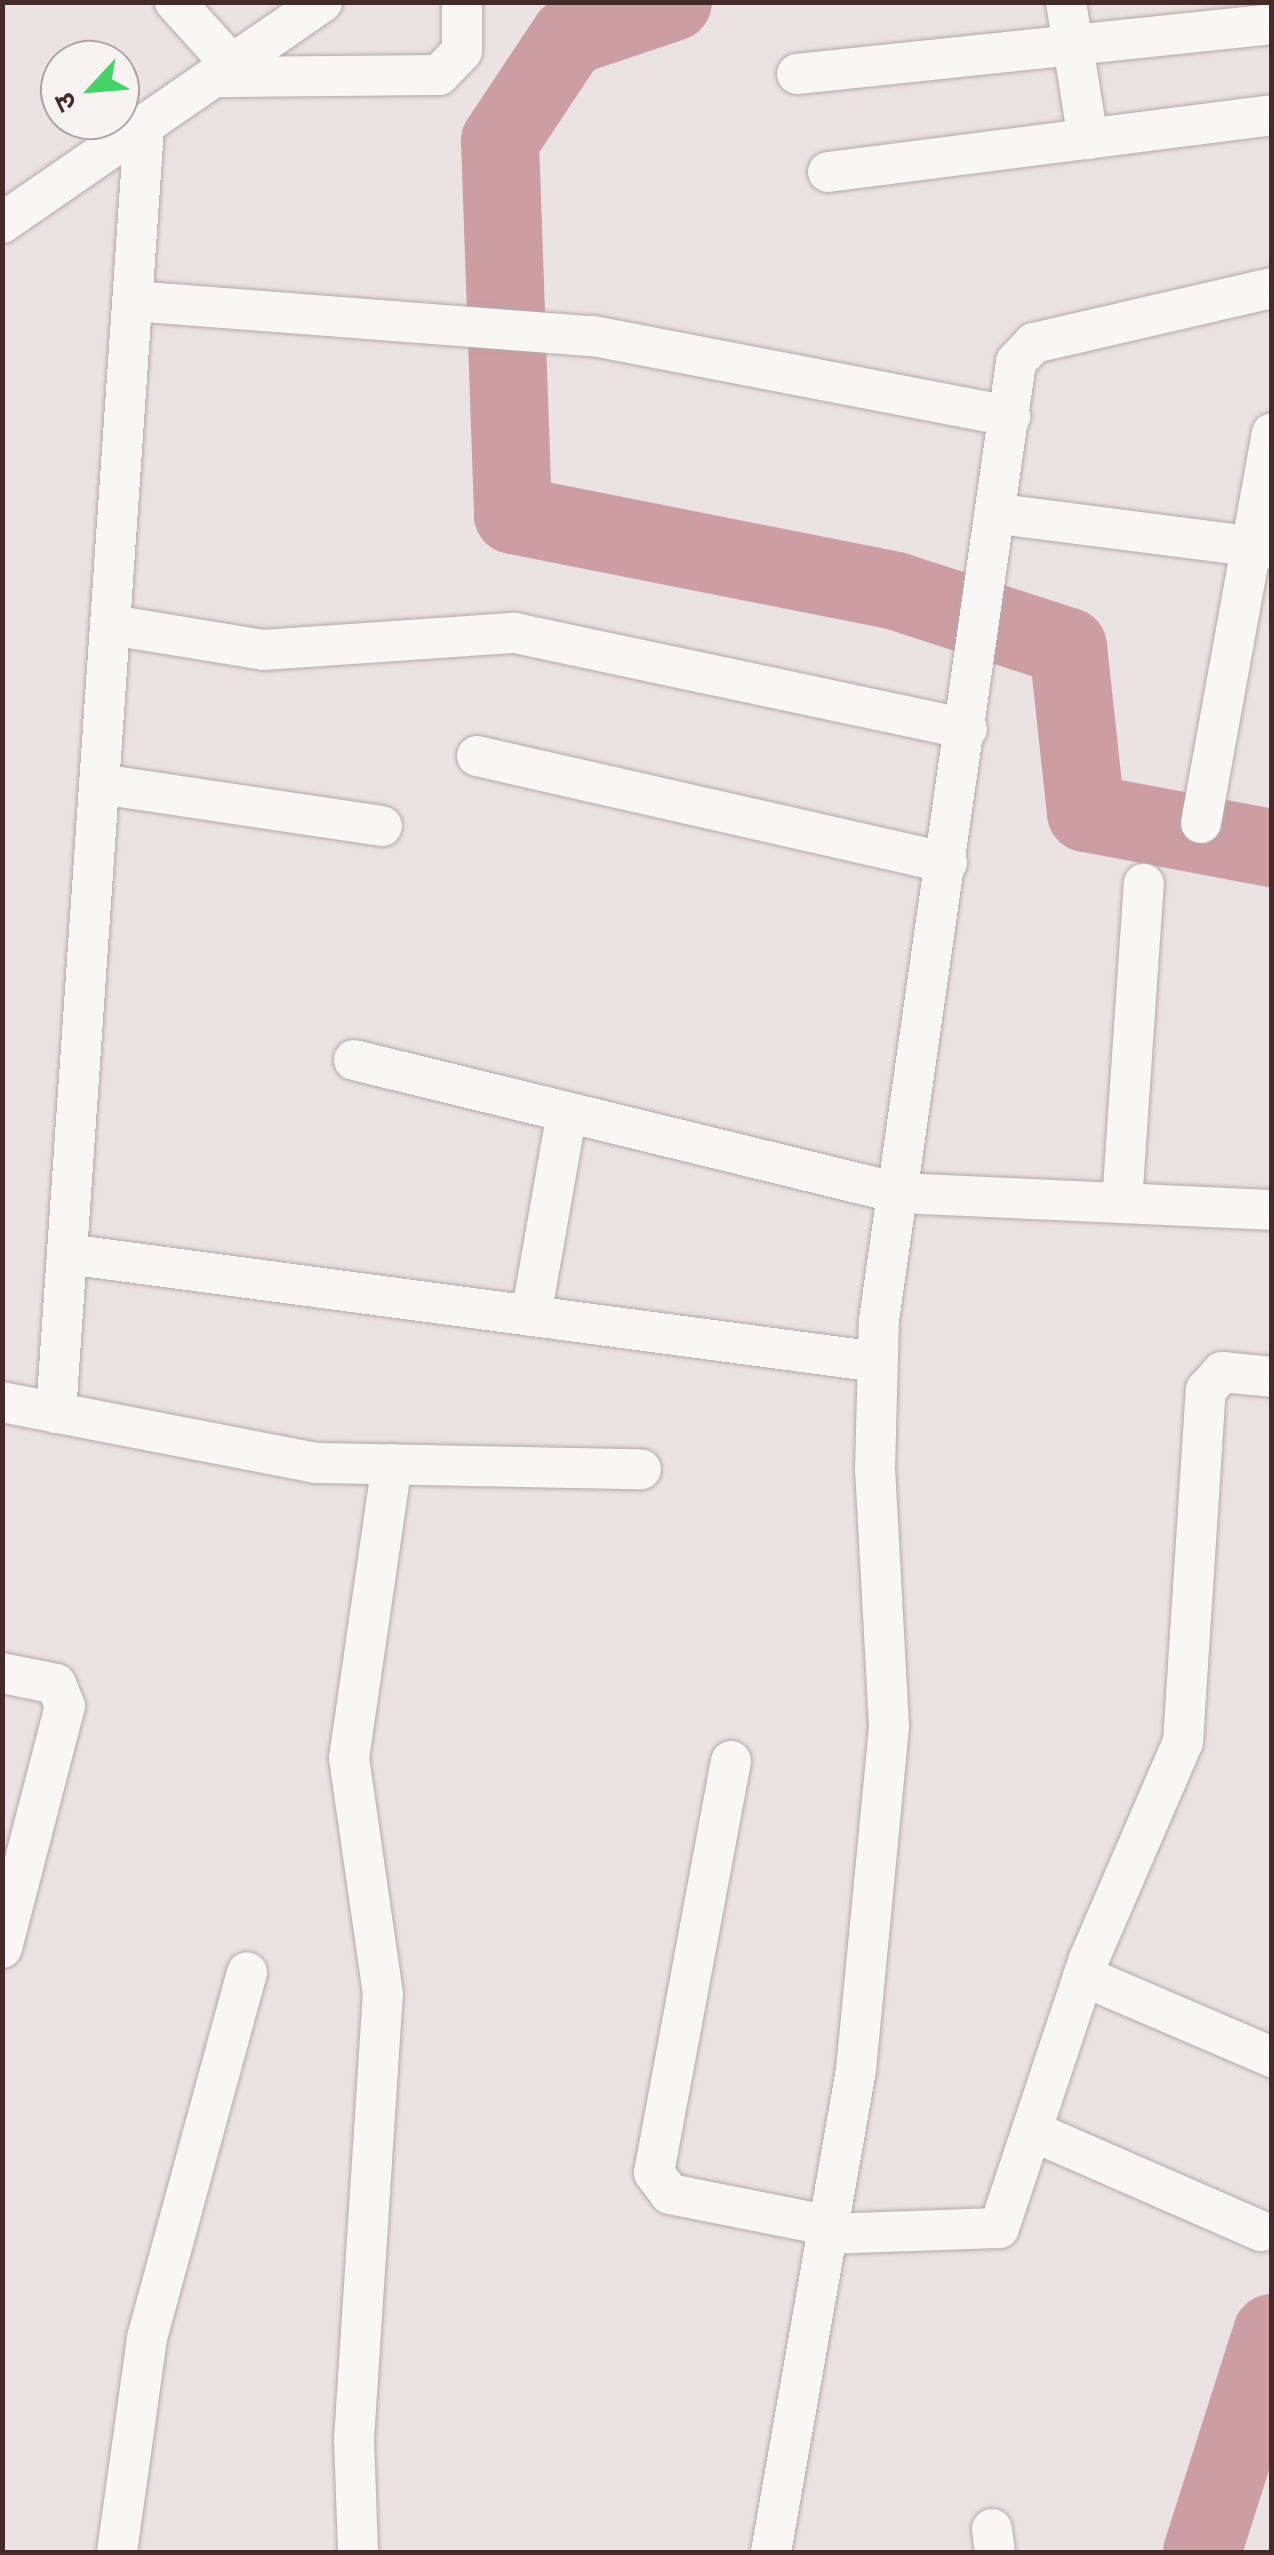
<!DOCTYPE html>
<html>
<head>
<meta charset="utf-8">
<style>
	body { margin:0 }
	#map { position:relative; width:1274px; height:2555px; overflow:hidden; background:#ebe3e3; font-family:"Archivo Narrow","Noto Sans Devanagari",sans-serif }
	div>[style] { position:absolute }
	[style*='--x'] { left:calc(var(--x)*1px); top:calc(var(--y)*1px); width:calc(var(--w)*1px); rotate:calc(var(--a)*1deg) }
	.river>* { height:78px; margin:-39px; padding:0 39px; transform-origin:39px; border-radius:39px; background:#cc9da2 }
	.roads { filter:drop-shadow(0 0 2px #b6a8a8) drop-shadow(0 0 2px #b6a8a8) }
	.street>* { height:40px; margin:-20px; padding:0 20px; transform-origin:20px; border-radius:20px; background:#f9f6f6 }
	span { translate:-50% -50%; white-space:nowrap; text-align:center; line-height:1.15; -webkit-text-stroke:8px #f8f3f3; paint-order:stroke }
	.frame { position:absolute; inset:0; border:5px solid #442b2a; pointer-events:none }
	.north { position:absolute; left:40px; top:40px; width:100px; height:100px; box-sizing:border-box; background:#f8f3f3; border:2px solid #b0a3a3; border-radius:50%; rotate:244deg; font-size:28px; font-weight:700; line-height:40px; text-align:center; color:#442b2a }
	.north::after { content:''; display:block; margin:auto; width:35px; height:45px; background:#46d267; clip-path:polygon(50% 0,100% 100%,50% 72%,0 100%) }
</style>
</head>
<body>
<div id="map">
	<div class="river">
		<div style="--x:673;--y:2;--w:110;--a:161.4"></div>
		<div style="--x:569;--y:37;--w:125;--a:123.6"></div>
		<div style="--x:500;--y:141;--w:374;--a:88"></div>
		<div style="--x:513;--y:515;--w:390;--a:11.2"></div>
		<div style="--x:896;--y:591;--w:181;--a:18"></div>
		<div style="--x:1068;--y:647;--w:167;--a:83.8"></div>
		<div style="--x:1086;--y:813;--w:189;--a:10.7"></div>
		<div style="--x:1202;--y:2552;--w:230;--a:-72.3"></div>
	</div>
	<div class="roads">
		<div class="street">
			<div style="--x:175;--y:2;--w:86;--a:47.8"></div>
			<div style="--x:1066;--y:2;--w:139;--a:80.9"></div>
			<div style="--x:797;--y:74;--w:478;--a:-6"></div>
			<div style="--x:218;--y:77;--w:221;--a:-0.5"></div>
			<div style="--x:439;--y:75;--w:33;--a:-46"></div>
			<div style="--x:462;--y:51;--w:49;--a:-90"></div>
			<div style="--x:828;--y:172;--w:448;--a:-7.3"></div>
			<div style="--x:2;--y:223;--w:389;--a:-34.6"></div>
			<div style="--x:133;--y:301;--w:461;--a:4.4"></div>
			<div style="--x:593;--y:336;--w:425;--a:10.9"></div>
			<div style="--x:999;--y:514;--w:275;--a:7.3"></div>
			<div style="--x:111;--y:625;--w:154;--a:9.3"></div>
			<div style="--x:263;--y:650;--w:253;--a:-3.9"></div>
			<div style="--x:515;--y:633;--w:462;--a:12"></div>
			<div style="--x:477;--y:756;--w:482;--a:12.8"></div>
			<div style="--x:100;--y:784;--w:285;--a:8.5"></div>
			<div style="--x:1201;--y:823;--w:396;--a:-79.7"></div>
			<div style="--x:354;--y:1060;--w:560;--a:13.74"></div>
			<div style="--x:898;--y:1193;--w:374;--a:2.6"></div>
			<div style="--x:1122;--y:1203;--w:320;--a:-86.1"></div>
			<div style="--x:67;--y:1254;--w:817;--a:7.59"></div>
			<div style="--x:531;--y:1316;--w:207;--a:-80"></div>
			<div style="--x:2;--y:1402;--w:319;--a:11"></div>
			<div style="--x:315;--y:1463;--w:326;--a:1.1"></div>
			<div style="--x:56;--y:1413;--w:1288;--a:-86.08"></div>
			<div style="--x:2;--y:1673;--w:55;--a:11.5"></div>
			<div style="--x:56;--y:1684;--w:24;--a:68"></div>
			<div style="--x:65;--y:1706;--w:250;--a:104.6"></div>
			<div style="--x:731;--y:1761;--w:419;--a:100.6"></div>
			<div style="--x:654;--y:2173;--w:26;--a:53"></div>
			<div style="--x:670;--y:2194;--w:159;--a:11.2"></div>
			<div style="--x:1083;--y:1976;--w:206;--a:23.2"></div>
			<div style="--x:1032;--y:2131;--w:250;--a:23.6"></div>
			<div style="--x:825;--y:2234;--w:174;--a:-2"></div>
			<div style="--x:999;--y:2228;--w:284;--a:-71.5"></div>
			<div style="--x:1089;--y:1959;--w:236;--a:-66.6"></div>
			<div style="--x:1183;--y:1742;--w:353;--a:-86.3"></div>
			<div style="--x:1206;--y:1390;--w:24;--a:-48"></div>
			<div style="--x:1222;--y:1372;--w:50;--a:5.7"></div>
			<div style="--x:992;--y:2529;--w:23;--a:83"></div>
			<div style="--x:117;--y:2552;--w:216;--a:-82"></div>
			<div style="--x:147;--y:2338;--w:379;--a:-74.7"></div>
			<div style="--x:358;--y:2552;--w:112;--a:-92"></div>
			<div style="--x:354;--y:2440;--w:447;--a:-86.3"></div>
			<div style="--x:383;--y:1994;--w:238;--a:-98.2"></div>
			<div style="--x:349;--y:1758;--w:297;--a:-81.7"></div>
			<div style="--x:771;--y:2552;--w:489;--a:-80"></div>
			<div style="--x:856;--y:2070;--w:346;--a:-84.5"></div>
			<div style="--x:889;--y:1726;--w:256;--a:-93.1"></div>
			<div style="--x:875;--y:1470;--w:150;--a:-88.5"></div>
			<div style="--x:879;--y:1320;--w:968;--a:-81.86"></div>
			<div style="--x:1016;--y:362;--w:26;--a:-47"></div>
			<div style="--x:1034;--y:343;--w:244;--a:-13"></div>
		</div>
	</div>
	<div class="frame"></div>
	<div class="north">उ</div>
</div>
</body>
</html>
